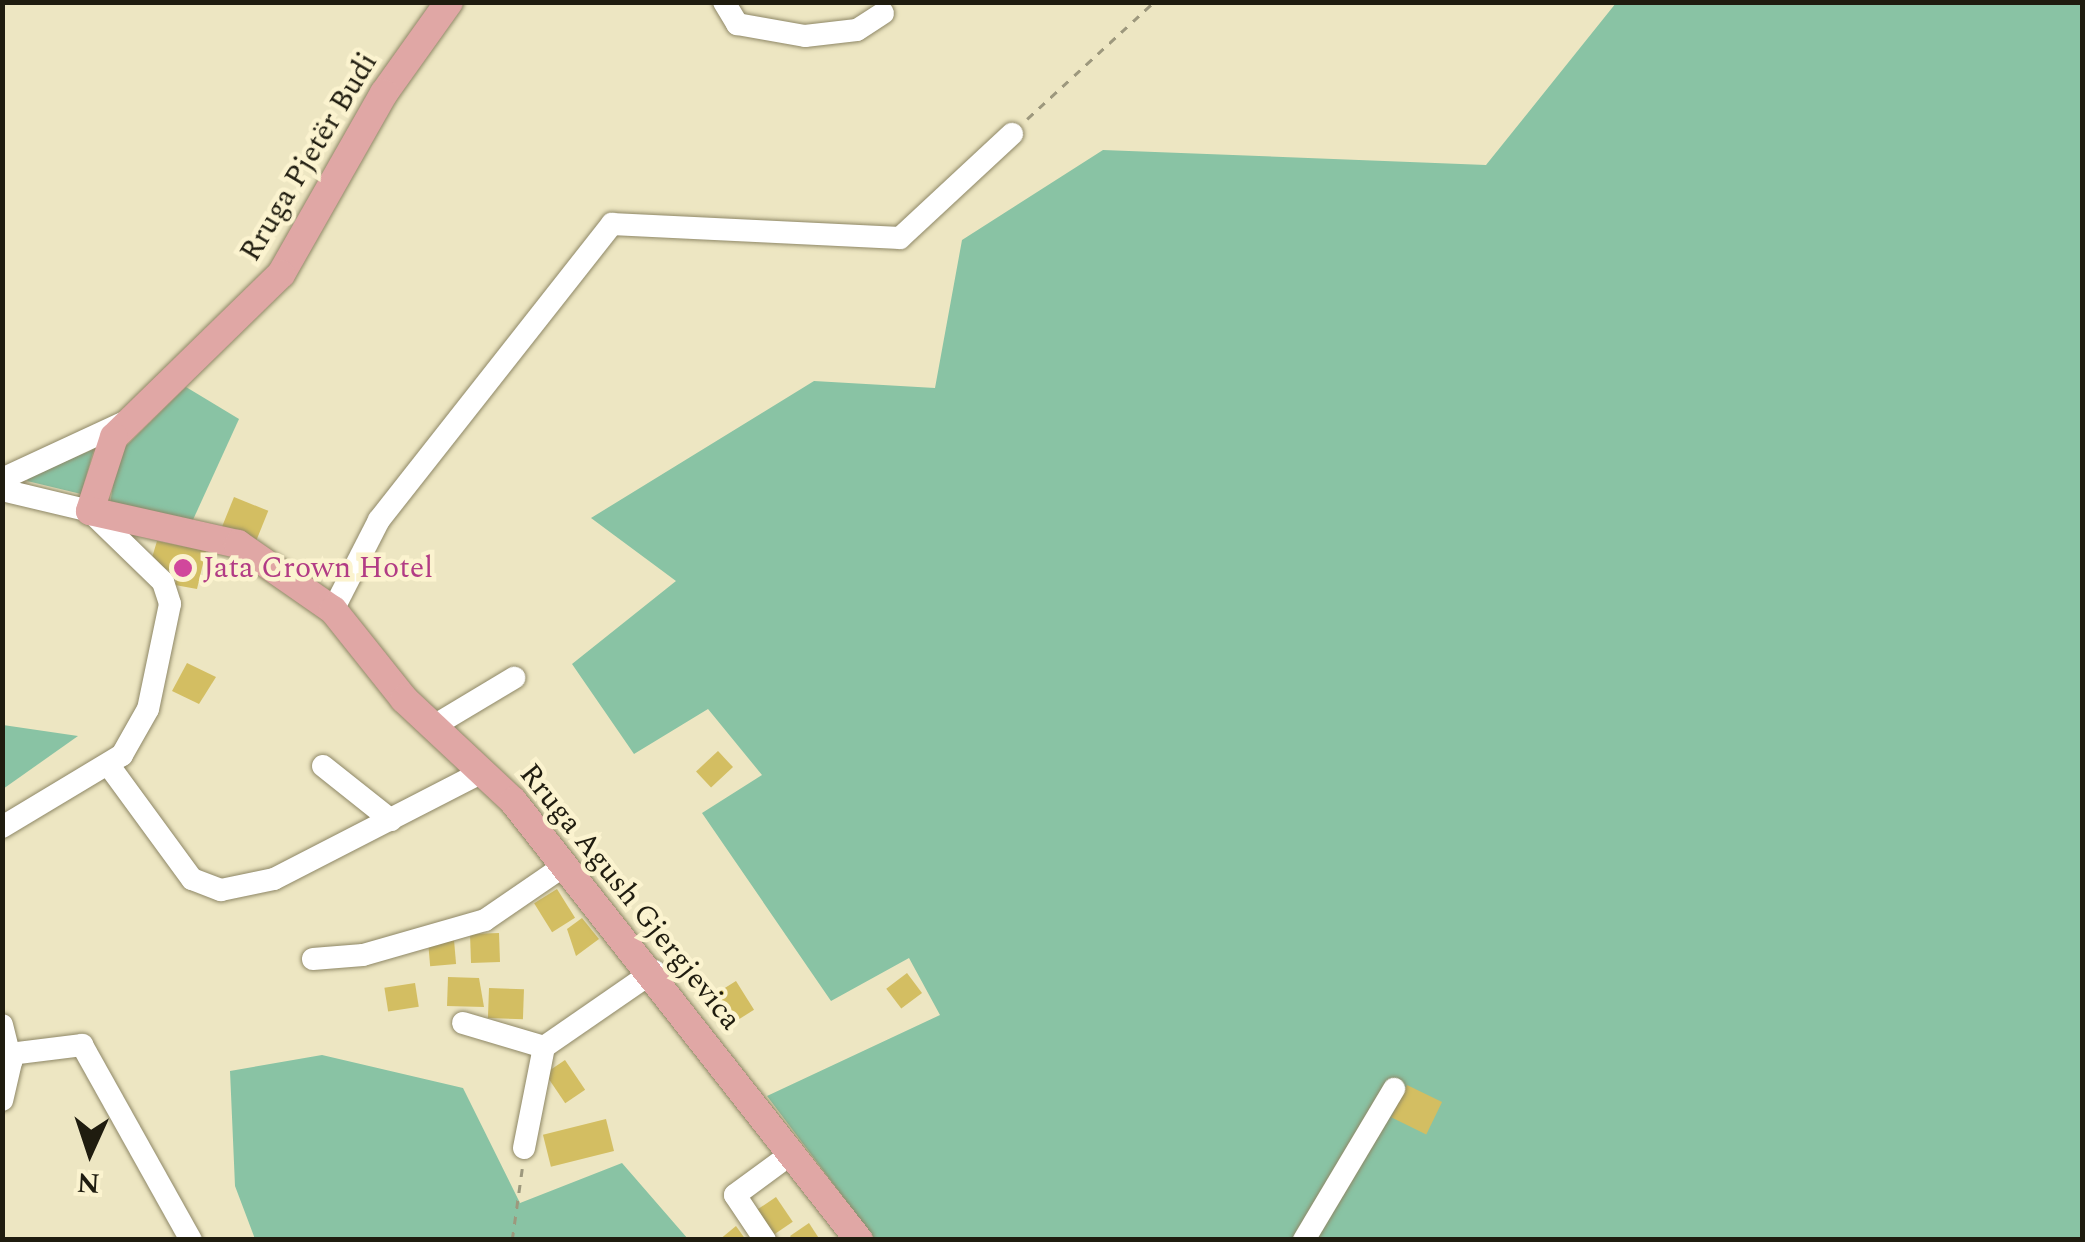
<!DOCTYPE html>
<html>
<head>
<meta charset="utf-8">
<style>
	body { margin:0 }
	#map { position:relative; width:2085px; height:1242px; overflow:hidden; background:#ede6c2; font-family:Spectral,serif }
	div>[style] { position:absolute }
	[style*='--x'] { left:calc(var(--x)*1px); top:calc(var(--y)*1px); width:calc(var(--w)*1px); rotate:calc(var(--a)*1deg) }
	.green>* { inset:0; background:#89c3a4 }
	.building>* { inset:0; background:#d3be62; transform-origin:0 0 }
	.path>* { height:2.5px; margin-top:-1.25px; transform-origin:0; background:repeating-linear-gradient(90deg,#9d987d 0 8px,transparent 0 16px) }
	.roads { filter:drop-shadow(0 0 2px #8e8766) drop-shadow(0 0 2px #8e8766) }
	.minor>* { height:22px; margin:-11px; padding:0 11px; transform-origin:11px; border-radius:11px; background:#fff }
	.major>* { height:28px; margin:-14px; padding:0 14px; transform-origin:14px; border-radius:14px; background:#e0a7a5 }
	.dots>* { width:28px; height:28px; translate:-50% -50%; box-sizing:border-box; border:5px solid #fbf3cf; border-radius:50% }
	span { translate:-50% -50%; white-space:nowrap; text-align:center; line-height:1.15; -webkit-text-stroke:9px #fbf3cf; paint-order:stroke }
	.street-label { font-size:30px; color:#1f1c0f }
	.hotel-label { font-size:30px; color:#b23c85 }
	.left { translate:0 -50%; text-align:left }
	.frame { position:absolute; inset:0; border:5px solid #1f1c0f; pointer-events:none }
	.north { position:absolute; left:40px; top:1102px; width:100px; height:100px; -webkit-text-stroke:8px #fbf3cf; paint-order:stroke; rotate:183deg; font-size:28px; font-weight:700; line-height:40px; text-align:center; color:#1f1c0f }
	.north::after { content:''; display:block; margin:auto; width:35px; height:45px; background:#1f1c0f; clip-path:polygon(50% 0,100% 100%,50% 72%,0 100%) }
</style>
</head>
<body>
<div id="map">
	<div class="green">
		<div style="clip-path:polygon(1616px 3px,2082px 3px,2082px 1239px,875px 1239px,767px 1096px,940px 1015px,909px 958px,831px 1001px,702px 813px,762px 775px,708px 709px,634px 754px,572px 664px,676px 581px,591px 518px,814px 381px,935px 388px,962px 240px,1103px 150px,1486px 165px)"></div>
		<div style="clip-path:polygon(186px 387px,239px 419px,192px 522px,110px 504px,118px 454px)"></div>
		<div style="clip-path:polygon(94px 449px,81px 494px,27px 481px,29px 477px)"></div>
		<div style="clip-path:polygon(3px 725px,78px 736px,3px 789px)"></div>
		<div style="clip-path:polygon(322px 1055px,463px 1088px,520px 1203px,622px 1163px,688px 1239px,255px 1239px,235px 1186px,230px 1071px)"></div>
	</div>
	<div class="building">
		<div style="left:234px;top:497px;width:37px;height:32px;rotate:22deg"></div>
		<div style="clip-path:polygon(157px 541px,206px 551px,197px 589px,175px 585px,177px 575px,151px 561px)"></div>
		<div style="clip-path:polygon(187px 663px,216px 677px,199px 704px,172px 691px)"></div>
		<div style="left:718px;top:751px;width:22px;height:30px;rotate:47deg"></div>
		<div style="left:557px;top:889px;width:34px;height:27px;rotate:58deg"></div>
		<div style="clip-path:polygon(582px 918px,599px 939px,576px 956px,567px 929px)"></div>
		<div style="left:499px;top:933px;width:29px;height:29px;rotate:88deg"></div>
		<div style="left:454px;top:940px;width:24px;height:26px;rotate:85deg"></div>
		<div style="left:907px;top:973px;width:25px;height:26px;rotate:53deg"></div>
		<div style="clip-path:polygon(448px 977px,479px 978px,484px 1007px,447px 1006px)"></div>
		<div style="left:736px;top:981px;width:34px;height:34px;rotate:58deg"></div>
		<div style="left:415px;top:983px;width:24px;height:31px;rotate:81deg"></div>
		<div style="left:489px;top:988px;width:35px;height:30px;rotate:2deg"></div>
		<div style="left:565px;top:1060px;width:36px;height:24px;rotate:56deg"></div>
		<div style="left:1407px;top:1085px;width:39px;height:36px;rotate:26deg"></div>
		<div style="left:606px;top:1119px;width:33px;height:65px;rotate:76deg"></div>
		<div style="left:776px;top:1197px;width:30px;height:27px;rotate:56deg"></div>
		<div style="clip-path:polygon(809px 1223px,820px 1240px,793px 1240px,790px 1236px)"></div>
		<div style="clip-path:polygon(736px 1226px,746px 1240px,719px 1240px)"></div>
	</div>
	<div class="path">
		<div style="--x:1027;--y:119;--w:173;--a:-42.7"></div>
		<div style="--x:512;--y:1240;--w:72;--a:-82"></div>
	</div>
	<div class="roads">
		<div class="minor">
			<div style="--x:724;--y:2;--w:26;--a:59"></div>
			<div style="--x:737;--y:24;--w:69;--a:10"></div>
			<div style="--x:805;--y:36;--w:52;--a:-6.6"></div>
			<div style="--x:857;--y:30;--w:31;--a:-33"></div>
			<div style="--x:2;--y:479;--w:138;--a:-24.9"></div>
			<div style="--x:2;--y:490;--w:90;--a:13.4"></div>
			<div style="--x:90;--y:511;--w:102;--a:44.2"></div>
			<div style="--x:163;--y:582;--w:23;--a:72"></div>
			<div style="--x:170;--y:604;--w:107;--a:101.8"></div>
			<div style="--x:148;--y:709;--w:53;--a:119.5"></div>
			<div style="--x:122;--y:755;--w:140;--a:149"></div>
			<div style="--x:333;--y:610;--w:101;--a:-62.9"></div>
			<div style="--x:379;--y:520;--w:377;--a:-51.8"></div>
			<div style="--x:612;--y:224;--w:288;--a:2.8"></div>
			<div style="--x:900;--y:238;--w:153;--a:-42.9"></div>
			<div style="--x:432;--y:727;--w:96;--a:-30.9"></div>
			<div style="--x:323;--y:766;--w:87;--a:38.5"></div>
			<div style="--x:110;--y:767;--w:139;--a:53.8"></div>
			<div style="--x:192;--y:879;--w:31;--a:21"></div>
			<div style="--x:221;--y:890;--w:54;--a:-11.7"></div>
			<div style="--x:274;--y:879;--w:236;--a:-27.2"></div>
			<div style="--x:313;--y:959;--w:50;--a:-4.6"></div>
			<div style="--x:363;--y:955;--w:127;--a:-16"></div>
			<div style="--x:485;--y:920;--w:96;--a:-34.4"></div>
			<div style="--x:463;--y:1023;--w:84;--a:16.5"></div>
			<div style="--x:2;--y:1025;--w:38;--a:76"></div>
			<div style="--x:11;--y:1062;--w:39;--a:103"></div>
			<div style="--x:10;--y:1054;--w:73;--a:-7.1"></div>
			<div style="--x:82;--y:1045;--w:223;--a:60.8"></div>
			<div style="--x:524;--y:1148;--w:103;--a:-78.8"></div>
			<div style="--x:544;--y:1047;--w:134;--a:-34.6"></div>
			<div style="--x:765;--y:1240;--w:54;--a:-123.7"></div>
			<div style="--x:735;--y:1195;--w:69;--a:-36.2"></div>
			<div style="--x:1304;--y:1240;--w:176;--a:-59.2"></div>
		</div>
		<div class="major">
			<div style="--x:449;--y:2;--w:112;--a:125.5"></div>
			<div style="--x:384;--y:93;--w:208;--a:119.6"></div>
			<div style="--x:281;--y:274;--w:233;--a:135.7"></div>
			<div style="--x:114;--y:437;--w:78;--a:108"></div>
			<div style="--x:90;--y:511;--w:152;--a:12.6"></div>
			<div style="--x:238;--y:544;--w:116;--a:34.8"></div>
			<div style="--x:333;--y:610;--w:114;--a:51.4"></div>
			<div style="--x:404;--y:699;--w:149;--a:43.1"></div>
			<div style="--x:513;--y:801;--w:559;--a:51.76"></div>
		</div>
	</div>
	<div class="dots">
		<div style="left:183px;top:568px;background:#d1479c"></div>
	</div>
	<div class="street-label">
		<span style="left:309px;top:157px;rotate:-59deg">Rruga Pjetër Budi</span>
		<span style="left:630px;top:897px;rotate:51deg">Rruga Agush Gjergjevica</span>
	</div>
	<div class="hotel-label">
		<span class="left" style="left:203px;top:568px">Jata Crown Hotel</span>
	</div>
	<div class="frame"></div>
	<div class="north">N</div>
</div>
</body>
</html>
